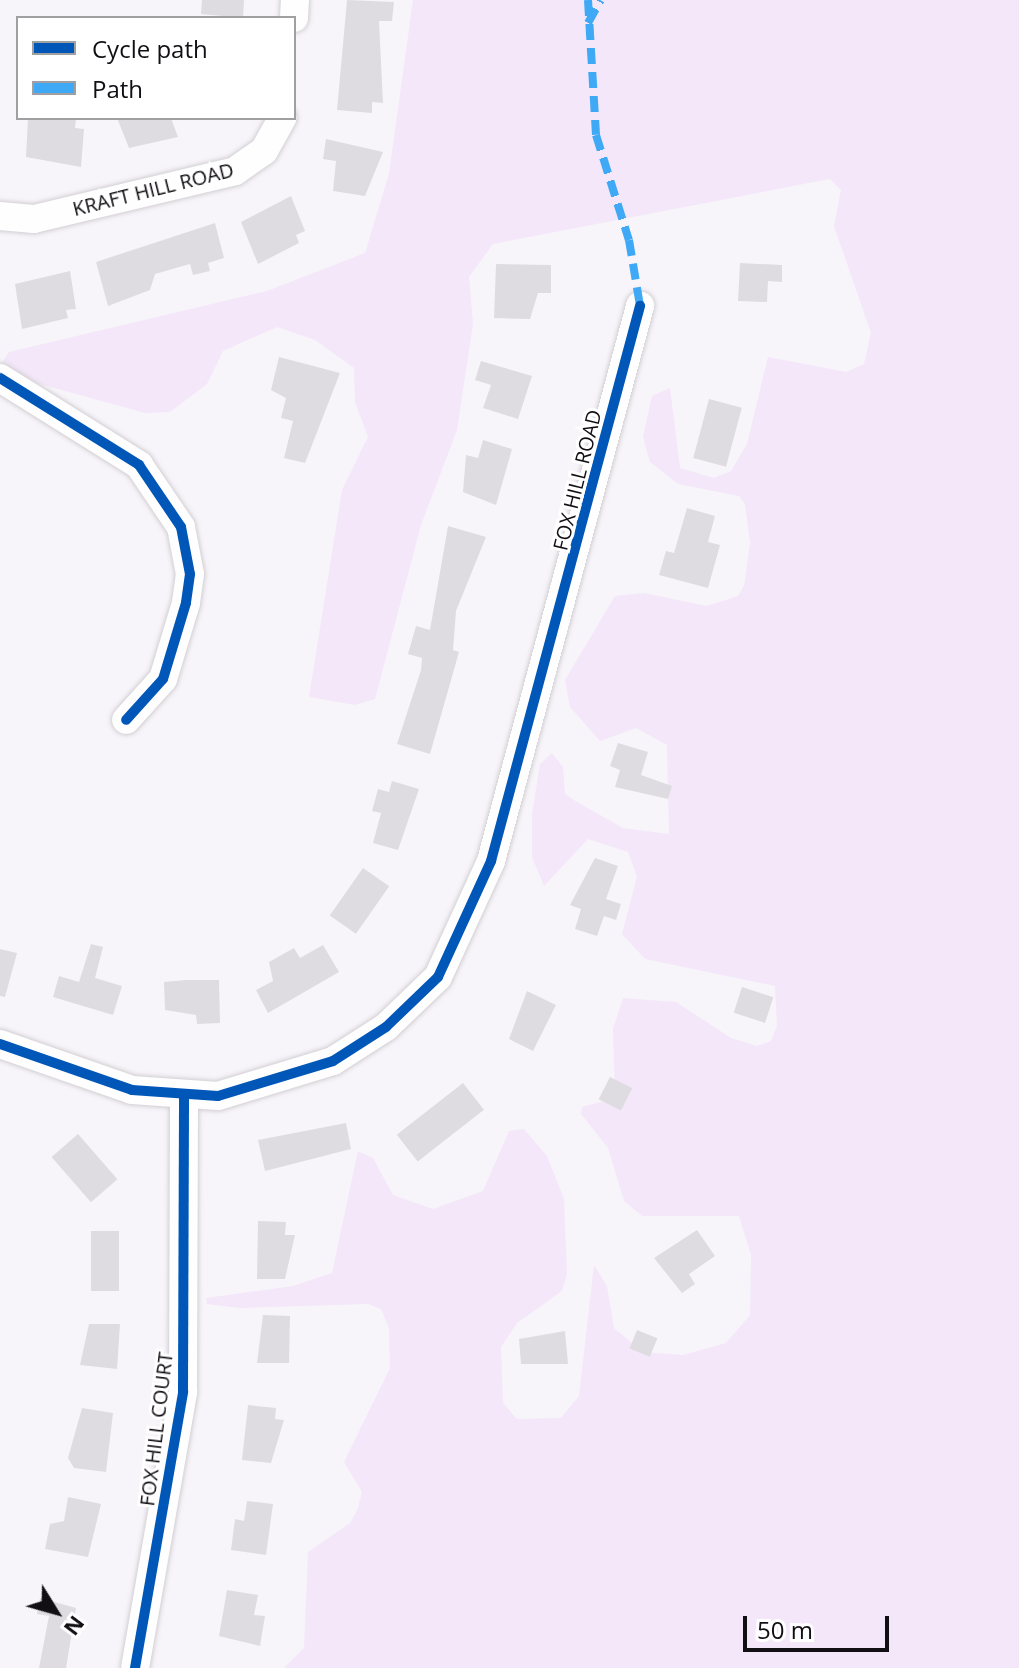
<!DOCTYPE html>
<html>
<head>
<meta charset="utf-8">
<style>
	body { margin:0 }
	#map { position:relative; width:1019px; height:1668px; overflow:hidden; background:#f8f5fa; font-family:"Open Sans",sans-serif }
	div>[style] { position:absolute }
	[style*='--x'] { left:calc(var(--x)*1px); top:calc(var(--y)*1px); width:calc(var(--w)*1px); rotate:calc(var(--a)*1deg) }
	.green>* { inset:0; background:#f3e7f9 }
	.building>* { inset:0; background:#dfdce1; transform-origin:0 0 }
	.roads { filter:drop-shadow(0 0 2px #d2cfd4) drop-shadow(0 0 2px #d2cfd4) }
	.minor>* { height:28px; margin:-14px; padding:0 14px; transform-origin:14px; border-radius:14px; background:#fefefe }
	.quiet>* { height:8px; margin-top:-4px; transform-origin:0; background:repeating-linear-gradient(90deg,#3fa9f5 0 16px,transparent 0 24px) }
	.cycleway>* { height:10px; margin:-5px; padding:0 5px; transform-origin:5px; border-radius:5px; background:#0057b8 }
	span { translate:-50% -50%; white-space:nowrap; text-align:center; line-height:1.15; -webkit-text-stroke:6px #fff; paint-order:stroke }
	.street-label { font-size:20px; color:#120f14 }
	.legend { position:absolute; left:16px; top:16px; width:280px; height:104px; box-sizing:border-box; background:#fff; border:2px solid #a09fa1; margin:0; padding:10px 14px; list-style:none; font-size:24px; color:#120f14 }
	.legend li { display:flex; align-items:center; gap:16px; height:40px }
	.legend b { width:40px; border:2px solid #a09fa1 }
	.north { position:absolute; left:16px; top:1572px; width:80px; height:80px; -webkit-text-stroke:6px #fff; paint-order:stroke; rotate:127deg; font-size:22px; font-weight:700; line-height:32px; text-align:center; color:#120f14 }
	.north::after { content:''; display:block; margin:auto; width:28px; height:36px; background:#120f14; clip-path:polygon(50% 0,100% 100%,50% 72%,0 100%) }
	.scale { position:absolute; left:743px; top:1616px; width:146px; height:36px; box-sizing:border-box; border:4px solid #120f14; border-top:0; padding-left:10px; font-size:24px; line-height:28px; white-space:nowrap; color:#120f14; -webkit-text-stroke:6px #fff; paint-order:stroke }
</style>
</head>
<body>
<div id="map">
	<div class="green">
		<div style="clip-path:polygon(413px 0,1019px 0,1019px 1668px,284px 1668px,304px 1648px,308px 1552px,350px 1523px,358px 1508px,362px 1492px,344px 1462px,390px 1368px,389px 1328px,381px 1309px,368px 1304px,240px 1308px,207px 1304px,206px 1298px,293px 1286px,332px 1273px,358px 1151px,373px 1158px,393px 1195px,433px 1209px,483px 1191px,509px 1131px,524px 1129px,547px 1156px,564px 1199px,567px 1274px,562px 1291px,517px 1323px,501px 1347px,503px 1403px,517px 1419px,561px 1418px,579px 1396px,594px 1265px,607px 1286px,614px 1328px,643px 1352px,683px 1355px,726px 1343px,750px 1315px,751px 1255px,739px 1216px,642px 1216px,624px 1201px,608px 1148px,581px 1114px,582px 1107px,615px 1098px,613px 1029px,623px 998px,676px 1002px,731px 1038px,757px 1046px,771px 1041px,777px 1026px,775px 986px,645px 959px,622px 934px,637px 877px,628px 852px,588px 839px,544px 886px,532px 857px,532px 814px,540px 764px,552px 753px,563px 767px,565px 794px,577px 802px,623px 828px,669px 834px,667px 745px,636px 728px,600px 741px,570px 707px,565px 680px,615px 596px,644px 593px,707px 606px,738px 596px,744px 586px,750px 543px,745px 504px,739px 496px,678px 484px,650px 462px,643px 437px,652px 396px,670px 388px,680px 468px,714px 478px,731px 471px,747px 444px,768px 357px,846px 372px,864px 364px,871px 333px,834px 226px,841px 190px,830px 179px,493px 244px,469px 277px,473px 324px,457px 430px,421px 525px,375px 699px,355px 705px,309px 697px,342px 490px,368px 437px,355px 402px,354px 368px,315px 340px,277px 327px,223px 351px,207px 384px,170px 412px,145px 413px,11px 376px,0 366px,9px 352px,267px 291px,365px 253px,389px 174px)"></div>
	</div>
	<div class="building">
		<div style="clip-path:polygon(202px 0,244px 0,243px 18px,201px 14px)"></div>
		<div style="clip-path:polygon(347px 0,394px 2px,392px 21px,379px 21px,383px 103px,372px 102px,372px 113px,337px 110px)"></div>
		<div style="clip-path:polygon(28px 118px,76px 119px,75px 128px,84px 129px,81px 167px,26px 157px)"></div>
		<div style="clip-path:polygon(117px 118px,171px 118px,178px 137px,129px 148px)"></div>
		<div style="clip-path:polygon(326px 139px,383px 152px,365px 196px,333px 191px,336px 161px,323px 159px)"></div>
		<div style="clip-path:polygon(291px 196px,305px 231px,296px 235px,299px 243px,258px 264px,241px 222px)"></div>
		<div style="clip-path:polygon(215px 223px,224px 258px,208px 263px,210px 271px,193px 275px,190px 264px,155px 274px,150px 290px,108px 306px,96px 262px)"></div>
		<div style="clip-path:polygon(740px 263px,782px 265px,782px 282px,768px 281px,767px 302px,738px 301px)"></div>
		<div style="clip-path:polygon(496px 264px,551px 265px,551px 293px,538px 293px,530px 319px,494px 318px)"></div>
		<div style="clip-path:polygon(70px 271px,76px 309px,66px 310px,68px 318px,22px 329px,15px 284px)"></div>
		<div style="clip-path:polygon(279px 357px,340px 373px,305px 463px,284px 458px,293px 421px,281px 418px,286px 398px,271px 390px)"></div>
		<div style="clip-path:polygon(481px 361px,532px 376px,518px 419px,483px 408px,491px 385px,475px 380px)"></div>
		<div style="left:709px;top:399px;width:34px;height:61px;rotate:15deg"></div>
		<div style="clip-path:polygon(483px 440px,512px 449px,496px 505px,463px 492px,466px 455px,478px 458px)"></div>
		<div style="clip-path:polygon(687px 508px,715px 516px,708px 542px,720px 545px,708px 588px,659px 575px,666px 551px,674px 553px)"></div>
		<div style="clip-path:polygon(448px 526px,486px 537px,456px 611px,453px 650px,459px 652px,430px 754px,397px 744px,421px 670px,422px 658px,408px 654px,416px 626px,430px 630px)"></div>
		<div style="clip-path:polygon(618px 743px,648px 752px,641px 775px,672px 786px,668px 799px,615px 787px,620px 770px,610px 766px)"></div>
		<div style="clip-path:polygon(392px 781px,419px 789px,398px 850px,373px 843px,381px 813px,372px 811px,378px 789px,389px 792px)"></div>
		<div style="clip-path:polygon(595px 858px,618px 866px,606px 899px,621px 904px,616px 920px,604px 916px,597px 936px,575px 929px,581px 909px,570px 905px)"></div>
		<div style="left:363px;top:868px;width:32px;height:58px;rotate:35deg"></div>
		<div style="clip-path:polygon(91px 944px,103px 947px,95px 978px,122px 986px,113px 1015px,53px 997px,59px 976px,79px 982px)"></div>
		<div style="clip-path:polygon(323px 945px,339px 972px,268px 1013px,256px 990px,273px 981px,269px 962px,294px 948px,300px 958px)"></div>
		<div style="clip-path:polygon(0 949px,17px 953px,5px 997px,0 996px)"></div>
		<div style="clip-path:polygon(186px 980px,219px 980px,220px 1023px,197px 1024px,196px 1015px,165px 1010px,164px 982px)"></div>
		<div style="left:742px;top:987px;width:33px;height:27px;rotate:18deg"></div>
		<div style="clip-path:polygon(527px 991px,556px 1005px,533px 1051px,509px 1039px)"></div>
		<div style="left:610px;top:1077px;width:25px;height:25px;rotate:27deg"></div>
		<div style="left:463px;top:1083px;width:34px;height:84px;rotate:52deg"></div>
		<div style="clip-path:polygon(346px 1123px,351px 1149px,265px 1171px,258px 1140px)"></div>
		<div style="left:78px;top:1134px;width:60px;height:35px;rotate:49deg"></div>
		<div style="clip-path:polygon(258px 1221px,286px 1222px,285px 1235px,295px 1235px,285px 1279px,257px 1279px)"></div>
		<div style="clip-path:polygon(697px 1230px,715px 1256px,689px 1274px,695px 1284px,682px 1293px,654px 1258px)"></div>
		<div style="left:91px;top:1231px;width:28px;height:60px"></div>
		<div style="clip-path:polygon(263px 1315px,290px 1316px,289px 1363px,257px 1363px)"></div>
		<div style="clip-path:polygon(89px 1324px,120px 1324px,117px 1369px,80px 1365px)"></div>
		<div style="left:637px;top:1330px;width:22px;height:20px;rotate:22deg"></div>
		<div style="clip-path:polygon(565px 1331px,568px 1364px,521px 1364px,519px 1339px)"></div>
		<div style="clip-path:polygon(248px 1405px,276px 1408px,275px 1419px,284px 1420px,271px 1463px,242px 1460px)"></div>
		<div style="clip-path:polygon(82px 1408px,113px 1413px,106px 1472px,74px 1468px,68px 1458px)"></div>
		<div style="clip-path:polygon(68px 1497px,101px 1504px,88px 1557px,45px 1549px,50px 1524px,64px 1521px)"></div>
		<div style="clip-path:polygon(247px 1501px,273px 1504px,266px 1555px,231px 1550px,235px 1519px,244px 1521px)"></div>
		<div style="clip-path:polygon(227px 1590px,258px 1595px,254px 1615px,265px 1616px,260px 1646px,219px 1636px)"></div>
		<div style="clip-path:polygon(40px 1598px,76px 1608px,66px 1668px,39px 1668px,49px 1616px,37px 1614px)"></div>
	</div>
	<div class="roads">
		<div class="minor">
			<div style="--x:294;--y:18;--w:18;--a:-87"></div>
			<div style="--x:0;--y:216;--w:34;--a:5"></div>
			<div style="--x:34;--y:219;--w:207;--a:-13.4"></div>
			<div style="--x:235;--y:171;--w:35;--a:-35"></div>
			<div style="--x:264;--y:151;--w:38;--a:-61"></div>
			<div style="--x:0;--y:378;--w:164;--a:32"></div>
			<div style="--x:139;--y:465;--w:75;--a:55.9"></div>
			<div style="--x:181;--y:527;--w:48;--a:79.2"></div>
			<div style="--x:190;--y:574;--w:29;--a:98"></div>
			<div style="--x:186;--y:603;--w:79;--a:106.8"></div>
			<div style="--x:163;--y:679;--w:55;--a:132.1"></div>
			<div style="--x:0;--y:1044;--w:140;--a:19.2"></div>
			<div style="--x:132;--y:1090;--w:86;--a:4"></div>
			<div style="--x:218;--y:1096;--w:120;--a:-16.9"></div>
			<div style="--x:333;--y:1061;--w:63;--a:-32.7"></div>
			<div style="--x:386;--y:1027;--w:72;--a:-43.9"></div>
			<div style="--x:438;--y:977;--w:128;--a:-65.4"></div>
			<div style="--x:491;--y:861;--w:575;--a:-74.97"></div>
			<div style="--x:135;--y:1668;--w:280;--a:-80.1"></div>
			<div style="--x:183;--y:1392;--w:296;--a:-89.8"></div>
		</div>
	</div>
	<div class="quiet">
		<div style="--x:588;--y:0;--w:135;--a:86.6"></div>
		<div style="--x:596;--y:135;--w:110;--a:72.6"></div>
		<div style="--x:629;--y:240;--w:67;--a:80.5"></div>
		<div style="--x:588;--y:23;--w:26;--a:-61"></div>
	</div>
	<div class="cycleway">
		<div style="--x:0;--y:378;--w:164;--a:32"></div>
		<div style="--x:139;--y:465;--w:75;--a:55.9"></div>
		<div style="--x:181;--y:527;--w:48;--a:79.2"></div>
		<div style="--x:190;--y:574;--w:29;--a:98"></div>
		<div style="--x:186;--y:603;--w:79;--a:106.8"></div>
		<div style="--x:163;--y:679;--w:55;--a:132.1"></div>
		<div style="--x:0;--y:1044;--w:140;--a:19.2"></div>
		<div style="--x:132;--y:1090;--w:86;--a:4"></div>
		<div style="--x:218;--y:1096;--w:120;--a:-16.9"></div>
		<div style="--x:333;--y:1061;--w:63;--a:-32.7"></div>
		<div style="--x:386;--y:1027;--w:72;--a:-43.9"></div>
		<div style="--x:438;--y:977;--w:128;--a:-65.4"></div>
		<div style="--x:491;--y:861;--w:575;--a:-74.97"></div>
		<div style="--x:135;--y:1668;--w:280;--a:-80.1"></div>
		<div style="--x:183;--y:1392;--w:296;--a:-89.8"></div>
	</div>
	<div class="street-label">
		<span style="left:153px;top:189px;rotate:-14deg">KRAFT HILL ROAD</span>
		<span style="left:577px;top:480px;rotate:-76deg">FOX HILL ROAD</span>
		<span style="left:156px;top:1429px;rotate:-83deg">FOX HILL COURT</span>
	</div>
	<ul class="legend">
	<li><b style="height:10px;background:#0057b8"></b>Cycle path</li>
	<li><b style="height:10px;background:#3fa9f5"></b>Path</li>
	</ul>
	<div class="north">N</div>
	<div class="scale">50 m</div>
</div>
</body>
</html>
